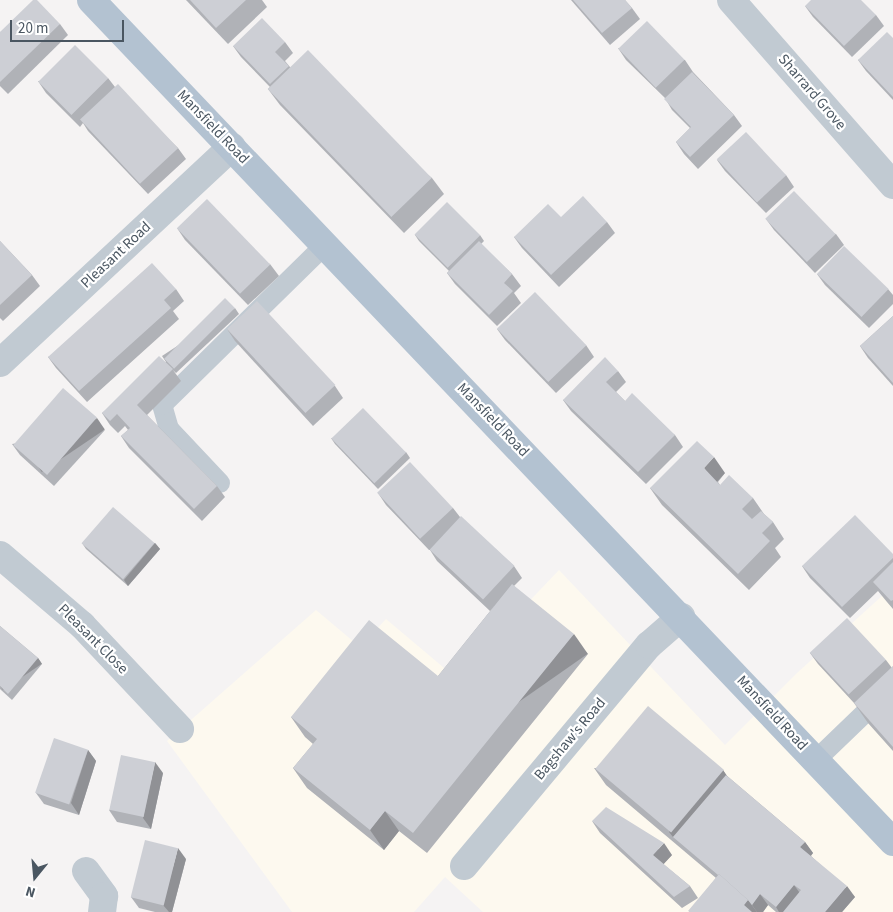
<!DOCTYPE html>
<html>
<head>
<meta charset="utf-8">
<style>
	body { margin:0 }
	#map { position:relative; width:893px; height:912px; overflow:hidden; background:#f5f3f3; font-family:"Source Sans 3",sans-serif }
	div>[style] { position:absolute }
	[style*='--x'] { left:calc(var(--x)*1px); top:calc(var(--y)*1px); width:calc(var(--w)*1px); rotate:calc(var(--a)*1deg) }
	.commercial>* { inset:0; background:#fdf9ef }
	.service>* { height:20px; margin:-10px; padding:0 10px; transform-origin:10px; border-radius:10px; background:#c1cad2 }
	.minor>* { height:28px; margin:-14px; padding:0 14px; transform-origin:14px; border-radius:14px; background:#c1cad2 }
	.primary>* { height:28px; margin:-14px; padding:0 14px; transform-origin:14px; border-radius:14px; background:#b3c2d1 }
	.wall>* { inset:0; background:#b0b2b7 }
	.shaded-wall>* { inset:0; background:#909195; transform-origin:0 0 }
	.building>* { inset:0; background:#cdcfd5; transform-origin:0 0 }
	span { translate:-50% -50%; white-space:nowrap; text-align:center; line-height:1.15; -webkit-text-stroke:4.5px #fff; paint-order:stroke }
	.street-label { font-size:15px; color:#4a5661 }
	.north { position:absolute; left:10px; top:852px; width:50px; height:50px; -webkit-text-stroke:4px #fff; paint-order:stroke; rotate:197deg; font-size:14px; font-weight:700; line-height:20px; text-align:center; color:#4a5661 }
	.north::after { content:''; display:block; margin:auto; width:18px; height:22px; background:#4a5661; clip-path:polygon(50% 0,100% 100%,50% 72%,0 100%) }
	.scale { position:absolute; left:10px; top:20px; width:114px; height:22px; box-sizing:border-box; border:2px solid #4a5661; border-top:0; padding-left:6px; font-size:15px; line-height:18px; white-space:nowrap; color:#4a5661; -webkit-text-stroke:4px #fff; paint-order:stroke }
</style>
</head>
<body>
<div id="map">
	<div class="commercial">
		<div style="clip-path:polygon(559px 570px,725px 745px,797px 673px,893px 586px,893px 912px,483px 912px,445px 877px,414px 912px,292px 912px,167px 741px,316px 610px,360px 647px,386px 619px,456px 678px)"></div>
	</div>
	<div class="service">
		<div style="--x:220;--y:483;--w:74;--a:-133.4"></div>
		<div style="--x:169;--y:429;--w:25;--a:-106"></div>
		<div style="--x:162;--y:405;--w:228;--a:-44.5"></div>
		<div style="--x:816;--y:760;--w:107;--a:-43.9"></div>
	</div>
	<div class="minor">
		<div style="--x:731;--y:0;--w:246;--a:48.8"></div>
		<div style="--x:0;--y:363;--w:317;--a:-43"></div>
		<div style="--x:0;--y:555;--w:108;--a:40.5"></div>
		<div style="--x:82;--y:625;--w:143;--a:46.7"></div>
		<div style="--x:464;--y:866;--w:288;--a:-50.1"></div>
		<div style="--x:649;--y:645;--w:43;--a:-41.2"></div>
		<div style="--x:86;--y:871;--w:31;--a:54"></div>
		<div style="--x:104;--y:896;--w:16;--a:97"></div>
	</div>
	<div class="primary">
		<div style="--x:91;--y:0;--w:1163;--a:46.39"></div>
	</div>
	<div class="wall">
		<div style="clip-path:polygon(186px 0,262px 0,267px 7px,228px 44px)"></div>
		<div style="clip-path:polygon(571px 0,625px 0,632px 8px,640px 19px,610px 45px)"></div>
		<div style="clip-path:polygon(805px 6px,876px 15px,884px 26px,852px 57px,813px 17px)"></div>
		<div style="clip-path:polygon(60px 24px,68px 35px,8px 94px,0 86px,0 32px)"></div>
		<div style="clip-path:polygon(893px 38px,893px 100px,866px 71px,858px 60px)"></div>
		<div style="clip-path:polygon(285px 42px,293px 53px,285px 61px,290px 67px,432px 178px,444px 194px,404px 233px,280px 105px,268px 89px,270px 87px,241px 57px,233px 46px)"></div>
		<div style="clip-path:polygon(618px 48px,685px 60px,693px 72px,734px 115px,742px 126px,698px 169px,684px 154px,676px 142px,690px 128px,672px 110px,665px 98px,626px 60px)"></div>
		<div style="clip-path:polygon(108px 78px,115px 87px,178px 148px,186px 159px,148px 194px,88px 131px,83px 123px,80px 127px,46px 93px,38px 81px)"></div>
		<div style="clip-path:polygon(717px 160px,786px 175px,794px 187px,766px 213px,725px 171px)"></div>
		<div style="clip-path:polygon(561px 217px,607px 222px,615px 233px,559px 287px,522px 248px,514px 237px)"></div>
		<div style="clip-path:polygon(766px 219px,836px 234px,844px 245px,815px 273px,774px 230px)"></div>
		<div style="clip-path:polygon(177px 228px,270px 264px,279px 276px,248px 305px,185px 240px)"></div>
		<div style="clip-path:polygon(415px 235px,480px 235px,484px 241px,481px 244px,512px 274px,521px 286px,514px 293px,521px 303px,497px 326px,455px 284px,447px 273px,449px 271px,419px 241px)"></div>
		<div style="clip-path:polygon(0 241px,32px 275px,40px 286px,3px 321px,0 318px)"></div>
		<div style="clip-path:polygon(817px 274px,888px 289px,893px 295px,893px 304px,869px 328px,825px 285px)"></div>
		<div style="clip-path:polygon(176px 289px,184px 301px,173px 311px,179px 319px,87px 402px,56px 368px,48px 357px)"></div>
		<div style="clip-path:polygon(235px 308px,239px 314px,176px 373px,173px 370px,181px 381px,147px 415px,217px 486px,225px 497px,202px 521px,129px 448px,121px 436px,128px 430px,125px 426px,118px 433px,110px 425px,102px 413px,166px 362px,162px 356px)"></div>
		<div style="clip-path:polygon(893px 316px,893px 386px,868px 358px,860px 346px)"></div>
		<div style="clip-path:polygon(227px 329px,335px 386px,343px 398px,313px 426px,235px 341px)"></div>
		<div style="clip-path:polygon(497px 329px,586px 345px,594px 357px,556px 393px,505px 340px)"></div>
		<div style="clip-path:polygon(618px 371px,626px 382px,616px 392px,625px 401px,675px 435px,683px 447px,646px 484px,571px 411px,563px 400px)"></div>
		<div style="clip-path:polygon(105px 430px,54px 486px,20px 455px,12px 444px)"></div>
		<div style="clip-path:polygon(331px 438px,406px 452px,410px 458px,378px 489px,335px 444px)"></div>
		<div style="clip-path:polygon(725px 473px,718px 482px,720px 485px,753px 498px,764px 514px,773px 522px,784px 539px,775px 548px,781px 557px,749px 590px,662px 505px,650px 488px)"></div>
		<div style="clip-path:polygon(378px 493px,453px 508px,460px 517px,514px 566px,522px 578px,514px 586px,588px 654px,427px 853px,399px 831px,384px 850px,307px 788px,293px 768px,313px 744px,305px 737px,291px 717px,438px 676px,495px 605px,490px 611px,437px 561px,430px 550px,429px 550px,386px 505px)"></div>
		<div style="clip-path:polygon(82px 543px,155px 543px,160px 549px,128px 586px,86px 549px)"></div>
		<div style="clip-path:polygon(893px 554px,893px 609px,887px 602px,878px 591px,850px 618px,810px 578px,802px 566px)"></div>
		<div style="clip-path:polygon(0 626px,38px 658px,42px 664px,12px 700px,0 689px)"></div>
		<div style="clip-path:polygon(810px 653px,886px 660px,892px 668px,893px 666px,893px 751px,868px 723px,854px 703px,818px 664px)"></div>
		<div style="clip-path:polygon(88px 750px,96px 761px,79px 815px,44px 804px,36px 793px)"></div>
		<div style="clip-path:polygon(594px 768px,723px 770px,726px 775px,805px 842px,813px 853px,811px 856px,855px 897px,842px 912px,776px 912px,768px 905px,763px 912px,689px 912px,716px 878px,606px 785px)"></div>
		<div style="clip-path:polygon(163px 773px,151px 829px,117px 822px,109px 810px)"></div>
		<div style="clip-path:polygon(592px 821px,672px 855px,663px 864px,690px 886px,698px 898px,682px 908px,600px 833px)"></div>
		<div style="clip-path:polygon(186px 859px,172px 912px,155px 912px,139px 908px,131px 897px)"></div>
	</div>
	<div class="shaded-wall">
		<div style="left:97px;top:418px;width:14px;height:76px;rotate:56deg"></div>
		<div style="clip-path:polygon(714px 457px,725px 473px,715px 484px,704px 468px)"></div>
		<div style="clip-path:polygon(155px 543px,160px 549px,128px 586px,124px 580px)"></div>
		<div style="left:574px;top:634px;width:24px;height:256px;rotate:55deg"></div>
		<div style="left:38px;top:658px;width:7px;height:47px;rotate:56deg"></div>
		<div style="clip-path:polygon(88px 750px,96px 761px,79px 815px,71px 803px)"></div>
		<div style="clip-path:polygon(155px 762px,163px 773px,151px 829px,143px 818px)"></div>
		<div style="clip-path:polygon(723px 770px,734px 786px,673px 837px,669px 832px)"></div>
		<div style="clip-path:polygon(385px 811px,399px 831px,384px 850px,370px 830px)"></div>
		<div style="clip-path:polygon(805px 842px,813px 853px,808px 859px,800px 847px)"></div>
		<div style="clip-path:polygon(664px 843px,672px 855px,661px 867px,653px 855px)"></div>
		<div style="clip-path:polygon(178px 848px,186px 859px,172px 912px,169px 912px,163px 905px)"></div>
		<div style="clip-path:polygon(794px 885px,802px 896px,789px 912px,779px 912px,776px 907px)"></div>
		<div style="clip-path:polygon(847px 886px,855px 897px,842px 912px,825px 912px)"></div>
		<div style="clip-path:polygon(760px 894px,768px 905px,763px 912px,757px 912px,752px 905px)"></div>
		<div style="clip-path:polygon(748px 900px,757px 912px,749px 912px,744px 905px)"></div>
	</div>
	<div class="building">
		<div style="clip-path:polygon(33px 0,37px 0,60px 24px,0 82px,0 32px)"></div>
		<div style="clip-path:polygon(190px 0,246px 0,216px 28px)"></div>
		<div style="clip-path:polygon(573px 0,625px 0,632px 8px,602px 33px)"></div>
		<div style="clip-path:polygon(811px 0,861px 0,876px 15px,844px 46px,805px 6px)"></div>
		<div style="clip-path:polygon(262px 18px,285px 42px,275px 52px,289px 66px,270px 84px,233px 46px)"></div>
		<div style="left:647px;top:21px;width:54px;height:40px;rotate:46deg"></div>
		<div style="clip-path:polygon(887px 32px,893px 38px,893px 97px,858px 60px)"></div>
		<div style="left:75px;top:45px;width:47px;height:52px;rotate:45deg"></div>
		<div style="left:308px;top:50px;width:178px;height:56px;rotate:46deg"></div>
		<div style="clip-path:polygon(692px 72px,734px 115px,690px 157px,676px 142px,691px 127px,664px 99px)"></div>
		<div style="left:118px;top:84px;width:88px;height:52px;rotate:47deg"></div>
		<div style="left:746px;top:132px;width:59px;height:40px;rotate:47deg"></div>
		<div style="left:794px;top:191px;width:60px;height:40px;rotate:46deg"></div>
		<div style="clip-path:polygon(583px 196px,607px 222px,551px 275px,514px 237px,548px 204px,561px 217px)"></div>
		<div style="left:207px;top:199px;width:91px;height:42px;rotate:46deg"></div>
		<div style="left:447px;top:202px;width:47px;height:46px;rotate:45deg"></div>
		<div style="clip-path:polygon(0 241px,32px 275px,0 305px)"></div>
		<div style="clip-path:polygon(479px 241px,512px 274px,504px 283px,513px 291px,489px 315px,447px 273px)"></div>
		<div style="left:844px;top:246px;width:62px;height:39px;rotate:44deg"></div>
		<div style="clip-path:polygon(152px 263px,176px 289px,164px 300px,171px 308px,79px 391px,48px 357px)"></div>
		<div style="left:535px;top:292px;width:74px;height:53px;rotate:46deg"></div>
		<div style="left:225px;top:298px;width:14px;height:86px;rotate:45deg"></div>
		<div style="left:257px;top:301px;width:115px;height:41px;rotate:47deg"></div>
		<div style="clip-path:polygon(893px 316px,893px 383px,860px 346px)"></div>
		<div style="clip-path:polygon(159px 356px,173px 369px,137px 405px,217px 486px,194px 509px,121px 436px,130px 428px,117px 414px,110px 421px,102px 413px)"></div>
		<div style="clip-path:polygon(605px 357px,618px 371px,606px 382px,625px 401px,632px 393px,675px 435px,638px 472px,563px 400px)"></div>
		<div style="left:63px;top:388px;width:45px;height:76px;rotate:41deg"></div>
		<div style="left:363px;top:408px;width:62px;height:44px;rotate:46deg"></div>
		<div style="clip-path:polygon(697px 441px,714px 457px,704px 468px,720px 485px,729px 475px,753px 498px,742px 509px,752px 519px,761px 511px,773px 522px,762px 533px,770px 541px,738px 574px,650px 488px)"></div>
		<div style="left:410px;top:462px;width:63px;height:45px;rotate:47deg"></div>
		<div style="left:113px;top:507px;width:55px;height:48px;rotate:41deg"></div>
		<div style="clip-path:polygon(855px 515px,893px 554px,893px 558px,842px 607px,802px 566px)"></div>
		<div style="left:461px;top:516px;width:73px;height:46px;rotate:43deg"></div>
		<div style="clip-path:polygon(893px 562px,893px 600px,891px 601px,873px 582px)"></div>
		<div style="clip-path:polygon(512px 584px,574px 634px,413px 833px,385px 811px,370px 830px,293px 768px,317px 739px,291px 717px,369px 620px,438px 676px)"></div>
		<div style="left:847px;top:618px;width:57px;height:51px;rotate:47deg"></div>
		<div style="clip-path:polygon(0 626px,38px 658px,8px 694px,0 686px)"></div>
		<div style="clip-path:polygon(893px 666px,893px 747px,854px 703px)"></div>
		<div style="left:648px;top:706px;width:99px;height:82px;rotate:40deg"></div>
		<div style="left:54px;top:738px;width:36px;height:58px;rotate:19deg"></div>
		<div style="left:121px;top:755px;width:35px;height:56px;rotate:12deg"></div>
		<div style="clip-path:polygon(726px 775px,805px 842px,800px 847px,847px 886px,825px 912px,783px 912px,801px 890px,794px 885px,776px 907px,760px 894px,752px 905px,748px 900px,719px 874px,718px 875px,673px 837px)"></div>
		<div style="clip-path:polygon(606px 807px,664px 843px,653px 855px,690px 886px,674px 897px,592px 821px)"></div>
		<div style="left:145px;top:840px;width:34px;height:59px;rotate:14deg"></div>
		<div style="clip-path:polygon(719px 874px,748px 900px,744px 905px,752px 912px,690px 912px,688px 911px)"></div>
	</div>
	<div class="street-label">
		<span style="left:812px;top:92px;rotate:49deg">Sharrard Grove</span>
		<span style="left:213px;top:127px;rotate:46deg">Mansfield Road</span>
		<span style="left:116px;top:255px;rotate:-43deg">Pleasant Road</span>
		<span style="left:493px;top:420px;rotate:46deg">Mansfield Road</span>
		<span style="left:93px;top:639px;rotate:45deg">Pleasant Close</span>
		<span style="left:772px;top:713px;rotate:47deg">Mansfield Road</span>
		<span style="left:570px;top:739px;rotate:-50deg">Bagshaw's Road</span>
	</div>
	<div class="north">N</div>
	<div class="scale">20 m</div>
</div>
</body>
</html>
